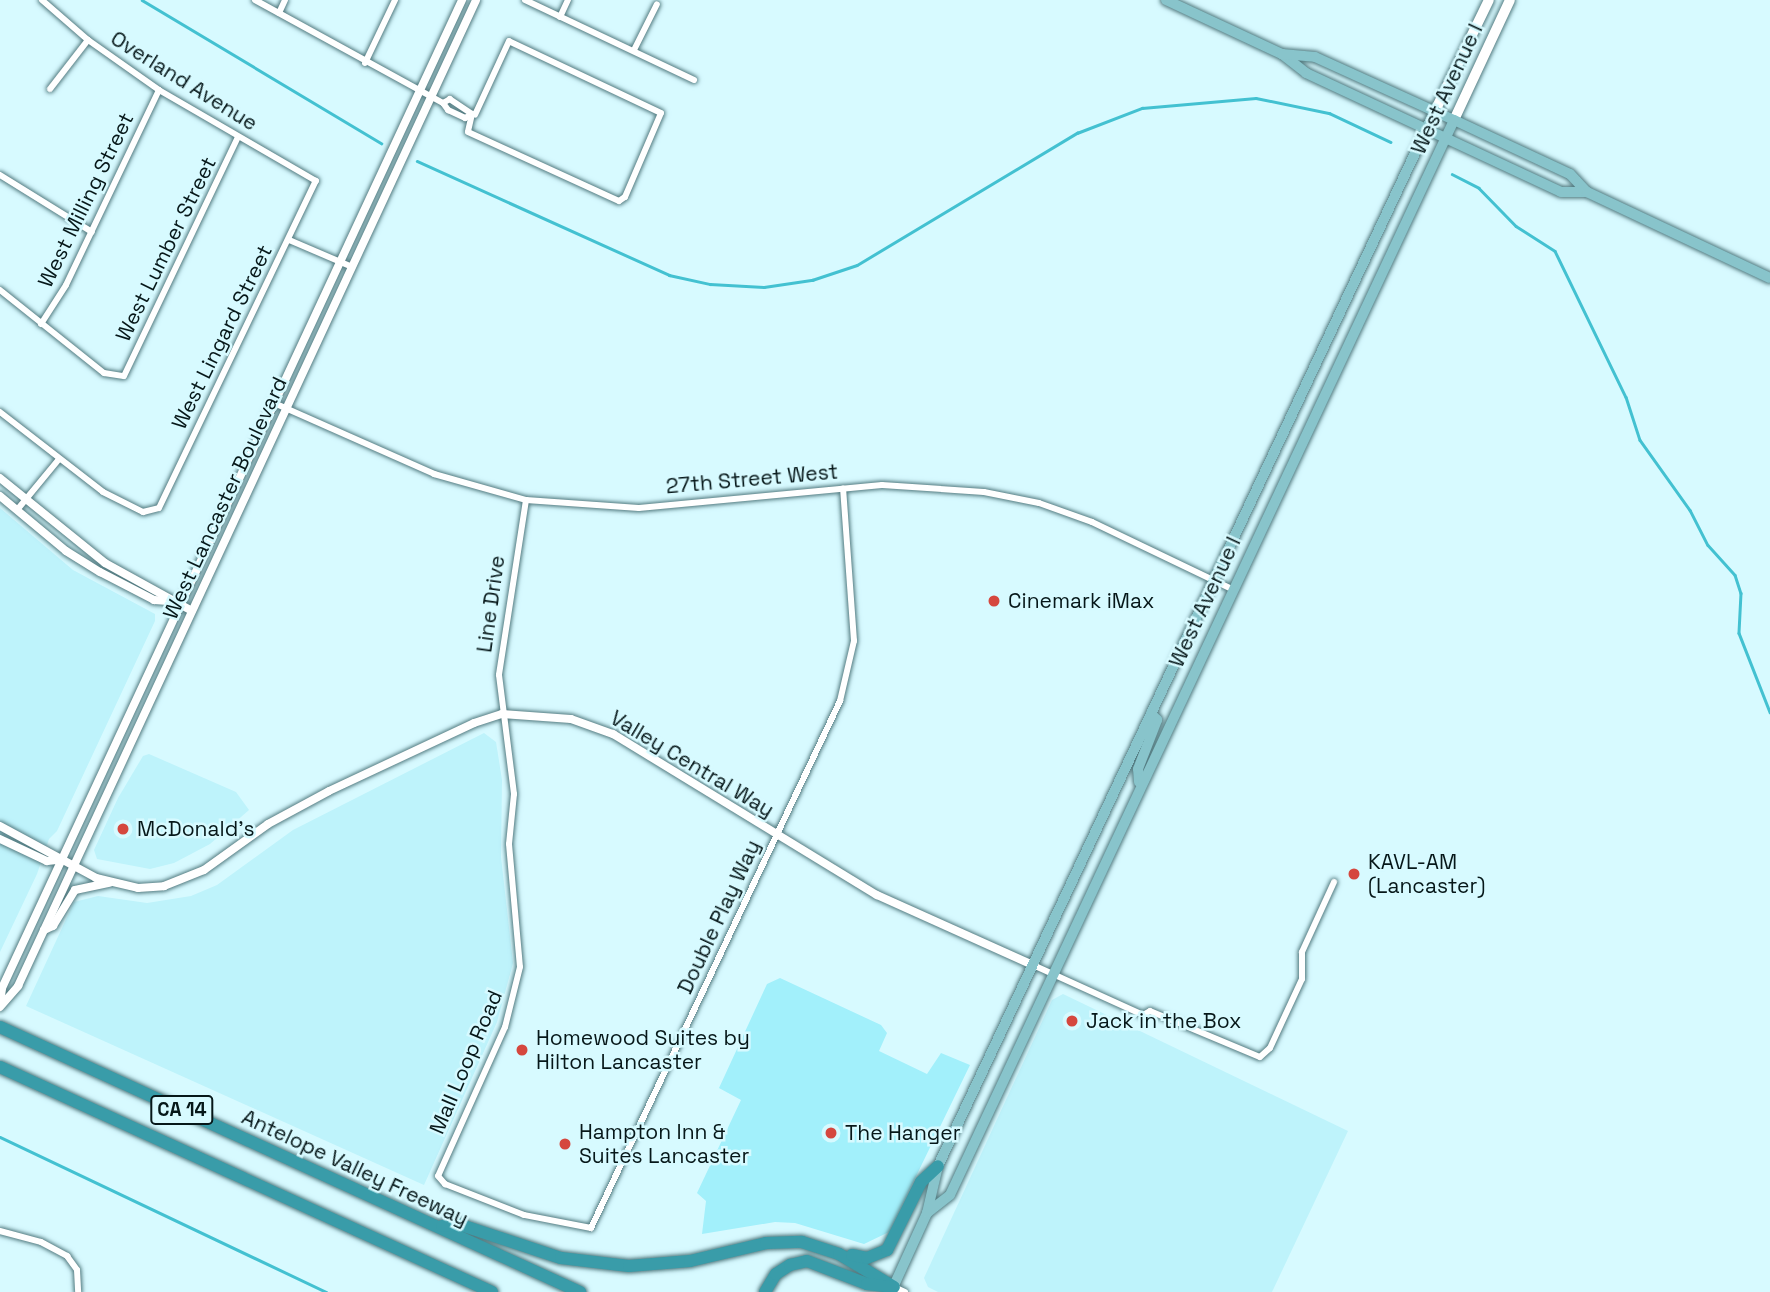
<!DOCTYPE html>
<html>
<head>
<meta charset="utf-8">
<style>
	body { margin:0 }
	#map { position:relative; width:1770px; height:1292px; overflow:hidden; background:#d7faff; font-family:"Space Grotesk",sans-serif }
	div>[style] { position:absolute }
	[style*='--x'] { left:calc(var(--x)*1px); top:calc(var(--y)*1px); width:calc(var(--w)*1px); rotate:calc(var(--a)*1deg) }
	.built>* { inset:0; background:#bef3fb }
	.green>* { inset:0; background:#a2f0fb }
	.stream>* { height:2.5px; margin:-1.25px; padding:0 1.25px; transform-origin:1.25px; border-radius:1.25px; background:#43c1d1 }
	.roads { filter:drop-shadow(0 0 2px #537b81) drop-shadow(0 0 2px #537b81) }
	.minor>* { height:6px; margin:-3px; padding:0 3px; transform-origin:3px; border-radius:3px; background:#fff }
	.tertiary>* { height:8px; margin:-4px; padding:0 4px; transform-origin:4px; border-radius:4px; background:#fff }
	.secondary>* { height:10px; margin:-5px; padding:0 5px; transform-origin:5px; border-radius:5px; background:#fff }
	.primary>* { height:10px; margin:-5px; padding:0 5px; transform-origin:5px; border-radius:5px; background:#88c4cb }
	.motorway>* { height:12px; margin:-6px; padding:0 6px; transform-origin:6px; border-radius:6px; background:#399ca9 }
	.dots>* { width:19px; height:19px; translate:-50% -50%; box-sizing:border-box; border:4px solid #d7faff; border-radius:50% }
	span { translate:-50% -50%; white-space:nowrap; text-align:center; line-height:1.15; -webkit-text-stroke:5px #d7faff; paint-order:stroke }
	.shield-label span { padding:2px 5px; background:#d7faff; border:2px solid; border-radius:5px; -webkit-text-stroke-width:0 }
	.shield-label { font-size:19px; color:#061719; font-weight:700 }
	.street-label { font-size:21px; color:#061719 }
	.poi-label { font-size:21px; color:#061719 }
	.left { translate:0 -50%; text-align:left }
</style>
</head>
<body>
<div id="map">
	<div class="built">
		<div style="clip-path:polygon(0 508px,73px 570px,155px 614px,155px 621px,57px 831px,49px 839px,37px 874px,0 952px)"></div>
		<div style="clip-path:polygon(484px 733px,496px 742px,502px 780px,501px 857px,513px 963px,497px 1022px,424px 1185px,26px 1006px,74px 902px,98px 896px,147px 903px,191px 896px,217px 885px,293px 830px)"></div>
		<div style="clip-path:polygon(149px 754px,236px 792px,249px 810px,210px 844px,174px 863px,150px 869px,97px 859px,94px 850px,118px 798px,143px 756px)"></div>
		<div style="clip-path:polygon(1063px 994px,1348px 1131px,1272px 1292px,938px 1292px,928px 1287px,924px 1278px,1052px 1000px)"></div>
	</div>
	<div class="green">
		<div style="clip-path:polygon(780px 978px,881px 1025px,887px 1033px,879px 1051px,927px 1074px,941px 1053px,970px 1065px,889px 1232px,864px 1244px,795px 1223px,775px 1222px,702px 1234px,706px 1201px,697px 1193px,741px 1100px,719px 1088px,767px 984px)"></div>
	</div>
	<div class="stream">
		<div style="--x:142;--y:0;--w:279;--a:30.9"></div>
		<div style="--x:417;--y:161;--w:277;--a:24.3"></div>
		<div style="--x:669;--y:275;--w:42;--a:12.4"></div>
		<div style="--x:710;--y:284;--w:54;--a:3.2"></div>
		<div style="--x:764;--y:287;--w:49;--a:-8.3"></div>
		<div style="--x:812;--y:280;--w:47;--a:-18.4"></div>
		<div style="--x:857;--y:265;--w:257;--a:-31"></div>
		<div style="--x:1077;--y:133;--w:70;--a:-21"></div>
		<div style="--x:1142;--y:108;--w:114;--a:-5"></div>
		<div style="--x:1256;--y:98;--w:75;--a:11.6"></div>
		<div style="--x:1329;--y:113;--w:68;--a:25.1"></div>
		<div style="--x:1452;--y:174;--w:30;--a:27"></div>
		<div style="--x:1479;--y:188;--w:53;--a:45.8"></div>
		<div style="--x:1516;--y:226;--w:46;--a:32.7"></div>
		<div style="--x:1555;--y:251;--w:162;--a:64.1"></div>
		<div style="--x:1626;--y:397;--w:45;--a:72"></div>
		<div style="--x:1640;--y:440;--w:86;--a:54.5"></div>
		<div style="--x:1690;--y:510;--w:39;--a:63"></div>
		<div style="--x:1708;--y:545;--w:40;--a:48"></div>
		<div style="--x:1735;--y:575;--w:19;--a:72"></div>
		<div style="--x:1741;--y:593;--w:40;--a:92.9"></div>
		<div style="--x:1739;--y:633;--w:85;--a:68.6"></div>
		<div style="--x:0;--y:1137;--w:361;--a:25.4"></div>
	</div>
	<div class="roads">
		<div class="minor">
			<div style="--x:255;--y:0;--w:214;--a:28.7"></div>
			<div style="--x:443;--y:103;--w:9;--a:54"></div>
			<div style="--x:448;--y:110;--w:19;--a:25"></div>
			<div style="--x:465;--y:118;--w:8;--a:-30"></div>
			<div style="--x:472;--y:114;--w:27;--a:-146"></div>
			<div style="--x:450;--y:99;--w:8;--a:150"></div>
			<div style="--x:525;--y:0;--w:187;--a:25.3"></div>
			<div style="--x:279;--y:13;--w:14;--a:-65"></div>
			<div style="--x:560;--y:17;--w:19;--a:-65"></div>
			<div style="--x:634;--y:50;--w:51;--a:-63.4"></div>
			<div style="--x:365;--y:63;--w:70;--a:-64.5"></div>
			<div style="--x:50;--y:89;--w:62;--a:-52.2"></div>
			<div style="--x:472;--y:114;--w:18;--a:103"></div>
			<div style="--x:468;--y:132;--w:166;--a:24.6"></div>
			<div style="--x:619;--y:201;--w:7;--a:-34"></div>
			<div style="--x:625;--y:197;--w:91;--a:-66.8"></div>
			<div style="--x:661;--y:113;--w:168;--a:-154.7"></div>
			<div style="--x:509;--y:41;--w:81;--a:114.7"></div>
			<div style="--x:0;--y:175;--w:108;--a:31.8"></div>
			<div style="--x:289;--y:240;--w:69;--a:23.2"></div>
			<div style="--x:0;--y:290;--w:133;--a:38.6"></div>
			<div style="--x:104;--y:373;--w:20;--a:9"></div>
			<div style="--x:124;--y:376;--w:265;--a:-64.5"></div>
			<div style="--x:41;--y:324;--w:46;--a:-57.3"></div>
			<div style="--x:66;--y:285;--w:216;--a:-64.5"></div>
			<div style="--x:274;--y:403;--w:175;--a:23.9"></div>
			<div style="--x:434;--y:474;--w:96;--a:15.8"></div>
			<div style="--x:526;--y:500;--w:113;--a:4"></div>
			<div style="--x:639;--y:508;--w:244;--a:-5.4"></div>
			<div style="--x:882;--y:485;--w:102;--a:3.9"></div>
			<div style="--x:984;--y:492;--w:56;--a:11.3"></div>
			<div style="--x:1039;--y:503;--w:56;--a:19.7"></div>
			<div style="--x:1092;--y:522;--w:155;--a:25.6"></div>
			<div style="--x:0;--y:412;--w:130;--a:37.8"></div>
			<div style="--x:103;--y:492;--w:45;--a:26.6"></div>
			<div style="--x:143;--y:512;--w:16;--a:-14"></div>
			<div style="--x:159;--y:508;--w:363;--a:-64.4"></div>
			<div style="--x:316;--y:181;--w:181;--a:-149.9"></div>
			<div style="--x:159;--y:90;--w:87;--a:-144.8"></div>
			<div style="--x:88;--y:40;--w:61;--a:-139"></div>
			<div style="--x:526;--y:500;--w:177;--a:98.8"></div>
			<div style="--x:499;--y:675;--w:120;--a:82.8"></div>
			<div style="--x:514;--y:794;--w:50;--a:95.7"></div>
			<div style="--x:509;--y:844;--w:123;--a:84.9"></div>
			<div style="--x:520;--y:967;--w:62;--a:104"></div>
			<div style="--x:505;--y:1027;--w:163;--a:114.2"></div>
			<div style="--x:438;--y:1176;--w:11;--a:49"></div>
			<div style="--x:445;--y:1184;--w:85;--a:21.4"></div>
			<div style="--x:524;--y:1215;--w:68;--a:11"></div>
			<div style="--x:591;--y:1228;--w:583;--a:-64.71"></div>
			<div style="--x:840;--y:701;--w:62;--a:-76.9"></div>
			<div style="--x:854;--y:641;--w:153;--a:-94.1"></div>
			<div style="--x:17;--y:510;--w:66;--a:-50.5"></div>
			<div style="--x:1033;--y:965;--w:121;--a:24.4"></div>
			<div style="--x:1143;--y:1015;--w:8;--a:-30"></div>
			<div style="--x:1150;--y:1011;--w:119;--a:22.7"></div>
			<div style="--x:1260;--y:1057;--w:13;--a:-42"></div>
			<div style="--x:1270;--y:1048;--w:76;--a:-65.1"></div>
			<div style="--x:1302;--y:979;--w:27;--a:-90"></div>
			<div style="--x:1302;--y:952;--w:77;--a:-65.4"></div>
			<div style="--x:0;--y:1231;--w:42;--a:15"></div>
			<div style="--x:41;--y:1242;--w:30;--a:28"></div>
			<div style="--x:67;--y:1256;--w:17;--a:54"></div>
			<div style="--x:77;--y:1270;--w:22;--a:87"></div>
			<div style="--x:894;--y:1287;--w:12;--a:24"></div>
		</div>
		<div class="tertiary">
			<div style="--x:0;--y:478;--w:135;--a:39"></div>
			<div style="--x:105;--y:563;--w:99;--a:28.9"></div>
			<div style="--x:0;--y:496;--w:86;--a:39.8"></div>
			<div style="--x:66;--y:551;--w:40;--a:32"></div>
			<div style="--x:100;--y:572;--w:61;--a:27.4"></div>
			<div style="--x:154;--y:600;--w:14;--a:4"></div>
			<div style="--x:0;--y:826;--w:109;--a:28.4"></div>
			<div style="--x:96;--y:878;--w:43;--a:13.4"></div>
			<div style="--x:138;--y:888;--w:26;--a:-4"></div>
			<div style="--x:164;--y:886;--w:43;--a:-21.8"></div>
			<div style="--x:204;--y:870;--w:79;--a:-35.7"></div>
			<div style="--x:268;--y:824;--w:69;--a:-28.4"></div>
			<div style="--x:329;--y:791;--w:160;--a:-25.1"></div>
			<div style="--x:474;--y:723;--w:29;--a:-18"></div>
			<div style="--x:502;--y:714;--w:69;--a:4.1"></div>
			<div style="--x:571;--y:719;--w:45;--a:19.7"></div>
			<div style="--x:613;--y:734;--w:309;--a:31.4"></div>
			<div style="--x:877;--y:895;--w:171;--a:24.2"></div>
			<div style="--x:0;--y:839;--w:52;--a:25.1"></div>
			<div style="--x:47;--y:861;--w:10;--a:-6"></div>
			<div style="--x:44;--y:930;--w:10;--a:-24"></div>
			<div style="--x:53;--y:926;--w:42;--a:-58.6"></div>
			<div style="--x:75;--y:890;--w:35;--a:-12"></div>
			<div style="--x:0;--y:1003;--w:15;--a:-82"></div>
			<div style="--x:2;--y:988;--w:1090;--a:-65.03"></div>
			<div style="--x:0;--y:1007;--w:28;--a:-49"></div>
			<div style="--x:18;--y:986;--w:1087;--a:-65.08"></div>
		</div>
		<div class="secondary">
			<div style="--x:1435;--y:111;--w:123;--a:-64.1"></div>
			<div style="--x:1454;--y:120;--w:132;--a:-65"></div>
		</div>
		<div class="primary">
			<div style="--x:1166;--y:0;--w:128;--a:25"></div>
			<div style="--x:1282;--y:54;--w:31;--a:38"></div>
			<div style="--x:1306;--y:73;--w:281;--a:25"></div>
			<div style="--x:1561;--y:192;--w:26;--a:0"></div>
			<div style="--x:1282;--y:54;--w:33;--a:5"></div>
			<div style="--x:1315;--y:57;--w:153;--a:24.4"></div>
			<div style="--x:1454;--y:120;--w:128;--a:25"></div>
			<div style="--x:1570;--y:174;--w:25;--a:47"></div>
			<div style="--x:1587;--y:192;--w:202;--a:25.2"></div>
			<div style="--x:1139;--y:782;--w:13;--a:-94"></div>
			<div style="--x:1138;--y:769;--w:53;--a:-68.8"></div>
			<div style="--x:1157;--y:720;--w:9;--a:-131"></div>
			<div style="--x:927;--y:1213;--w:29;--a:-38"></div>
			<div style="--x:950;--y:1195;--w:1187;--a:-64.88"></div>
			<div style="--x:891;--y:1292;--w:87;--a:-65.5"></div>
			<div style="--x:927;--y:1213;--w:48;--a:-76.8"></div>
			<div style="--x:938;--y:1166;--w:1166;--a:-64.78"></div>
		</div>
		<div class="motorway">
			<div style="--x:0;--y:1027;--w:638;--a:24.56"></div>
			<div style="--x:0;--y:1067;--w:541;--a:24.58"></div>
			<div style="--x:442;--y:1226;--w:19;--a:-3"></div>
			<div style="--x:461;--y:1225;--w:105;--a:18.3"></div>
			<div style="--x:561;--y:1258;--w:68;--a:6.7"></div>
			<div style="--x:629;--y:1266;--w:61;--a:-4.7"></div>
			<div style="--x:690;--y:1261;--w:78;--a:-13.3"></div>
			<div style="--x:766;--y:1243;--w:36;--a:-2"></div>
			<div style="--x:802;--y:1242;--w:39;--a:18"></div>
			<div style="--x:839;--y:1254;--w:64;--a:31"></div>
			<div style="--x:852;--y:1255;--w:15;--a:11"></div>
			<div style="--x:867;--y:1258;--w:22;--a:-22"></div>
			<div style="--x:887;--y:1250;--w:76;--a:-63.4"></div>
			<div style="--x:921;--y:1182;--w:23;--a:-43"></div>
			<div style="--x:765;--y:1292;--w:21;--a:-59"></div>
			<div style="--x:776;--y:1274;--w:17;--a:-33"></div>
			<div style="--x:790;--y:1265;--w:17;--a:-13"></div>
			<div style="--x:807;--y:1261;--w:64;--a:21"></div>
			<div style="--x:867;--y:1284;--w:26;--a:7"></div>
		</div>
	</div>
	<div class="dots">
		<div style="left:994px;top:601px;background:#d5473e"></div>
		<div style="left:123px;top:829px;background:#d5473e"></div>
		<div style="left:1354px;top:874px;background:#d5473e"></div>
		<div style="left:1072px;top:1021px;background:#d5473e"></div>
		<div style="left:522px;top:1050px;background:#d5473e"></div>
		<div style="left:831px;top:1133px;background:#d5473e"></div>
		<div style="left:565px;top:1144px;background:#d5473e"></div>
	</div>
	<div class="shield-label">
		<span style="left:182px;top:1110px">CA 14</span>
	</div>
	<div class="street-label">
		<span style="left:184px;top:81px;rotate:32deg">Overland Avenue</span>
		<span style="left:1447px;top:89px;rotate:-65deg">West Avenue I</span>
		<span style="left:86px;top:200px;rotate:-64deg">West Milling Street</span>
		<span style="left:166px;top:249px;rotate:-64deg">West Lumber Street</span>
		<span style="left:222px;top:337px;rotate:-64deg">West Lingard Street</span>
		<span style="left:752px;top:479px;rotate:-5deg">27th Street West</span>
		<span style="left:225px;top:498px;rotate:-65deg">West Lancaster Boulevard</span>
		<span style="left:1205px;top:602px;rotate:-65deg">West Avenue I</span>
		<span style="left:491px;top:604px;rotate:-82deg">Line Drive</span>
		<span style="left:692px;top:764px;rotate:31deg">Valley Central Way</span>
		<span style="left:719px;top:917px;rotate:-65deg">Double Play Way</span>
		<span style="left:466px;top:1062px;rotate:-67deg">Mall Loop Road</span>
		<span style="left:355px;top:1168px;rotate:25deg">Antelope Valley Freeway</span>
	</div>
	<div class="poi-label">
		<span class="left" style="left:1008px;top:601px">Cinemark iMax</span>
		<span class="left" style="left:137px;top:829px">McDonald's</span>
		<span class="left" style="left:1368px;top:874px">KAVL-AM<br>(Lancaster)</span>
		<span class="left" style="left:1086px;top:1021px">Jack in the Box</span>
		<span class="left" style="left:536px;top:1050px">Homewood Suites by<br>Hilton Lancaster</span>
		<span class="left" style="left:579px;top:1144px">Hampton Inn &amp;<br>Suites Lancaster</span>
		<span class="left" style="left:845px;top:1133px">The Hanger</span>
	</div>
</div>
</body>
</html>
